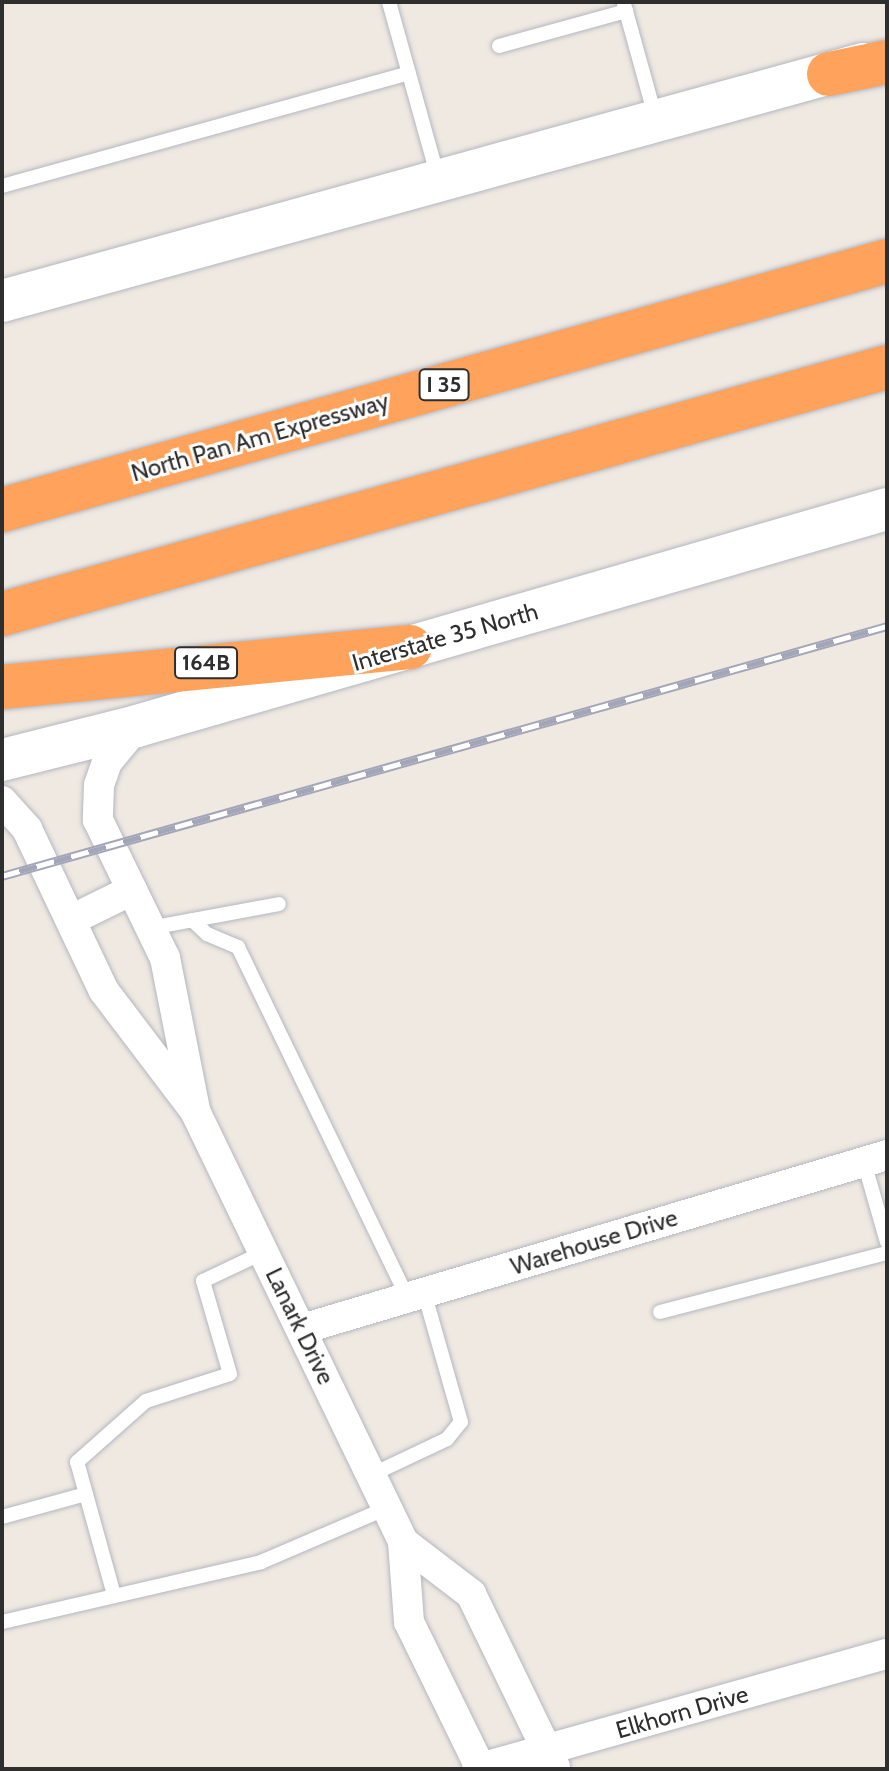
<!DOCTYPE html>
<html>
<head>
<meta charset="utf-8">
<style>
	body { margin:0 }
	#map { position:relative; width:889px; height:1771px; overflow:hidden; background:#efe9e1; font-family:Cabin,sans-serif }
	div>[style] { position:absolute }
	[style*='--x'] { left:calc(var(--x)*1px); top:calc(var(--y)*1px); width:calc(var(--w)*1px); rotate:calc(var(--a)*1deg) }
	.roads { filter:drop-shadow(0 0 2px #b4b7c1) drop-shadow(0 0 2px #b4b7c1) }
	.lane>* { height:14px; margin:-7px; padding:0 7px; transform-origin:7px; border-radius:7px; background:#fff }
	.street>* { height:30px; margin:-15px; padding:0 15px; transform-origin:15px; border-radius:15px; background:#fff }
	.secondary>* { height:42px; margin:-21px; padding:0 21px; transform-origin:21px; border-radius:21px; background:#fff }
	.highway>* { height:44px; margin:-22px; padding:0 22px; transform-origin:22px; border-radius:22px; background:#ffa35c }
	.rail>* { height:9px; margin-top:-4.5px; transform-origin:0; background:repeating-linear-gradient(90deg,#fff 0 18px,#a3a6b8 0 36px); box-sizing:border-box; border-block:2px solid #a3a6b8 }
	span { translate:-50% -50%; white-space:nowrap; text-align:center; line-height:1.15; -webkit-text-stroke:6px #fff; paint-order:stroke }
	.shield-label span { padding:2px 6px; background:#fff; border:2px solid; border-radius:6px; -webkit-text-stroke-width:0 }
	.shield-label { font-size:22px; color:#2e2e2e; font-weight:700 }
	.street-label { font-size:24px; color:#2e2e2e }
	.frame { position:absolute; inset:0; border:4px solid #2e2e2e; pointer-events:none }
</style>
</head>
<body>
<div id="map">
	<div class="roads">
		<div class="lane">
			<div style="--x:389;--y:2;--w:182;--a:74.4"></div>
			<div style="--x:624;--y:4;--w:119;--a:74.5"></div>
			<div style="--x:499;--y:46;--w:132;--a:-15.4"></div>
			<div style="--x:2;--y:186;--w:422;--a:-15.5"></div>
			<div style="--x:192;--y:920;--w:21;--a:43"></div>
			<div style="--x:207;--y:934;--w:34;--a:23"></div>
			<div style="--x:238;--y:947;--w:389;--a:64.2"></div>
			<div style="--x:150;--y:928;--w:131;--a:-10.5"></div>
			<div style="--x:864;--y:1162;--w:83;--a:74"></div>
			<div style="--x:660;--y:1312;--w:235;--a:-14.6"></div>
			<div style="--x:371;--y:1475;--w:84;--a:-25.3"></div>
			<div style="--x:447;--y:1439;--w:22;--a:-51"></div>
			<div style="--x:461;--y:1422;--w:135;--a:-105.9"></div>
			<div style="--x:2;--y:1517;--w:87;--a:-15.3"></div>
			<div style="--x:114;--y:1595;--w:138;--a:-105.5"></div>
			<div style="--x:77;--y:1462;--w:92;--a:-41.5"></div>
			<div style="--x:146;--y:1401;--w:88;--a:-17.8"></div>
			<div style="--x:230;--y:1374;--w:97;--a:-106.2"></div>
			<div style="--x:203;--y:1281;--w:68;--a:-25.4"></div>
			<div style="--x:2;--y:1622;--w:266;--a:-13"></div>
			<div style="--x:261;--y:1562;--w:137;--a:-23.2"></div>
		</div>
		<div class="street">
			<div style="--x:137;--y:726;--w:47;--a:129.8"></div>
			<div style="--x:107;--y:762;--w:24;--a:109"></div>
			<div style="--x:99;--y:785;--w:35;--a:92"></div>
			<div style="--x:98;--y:820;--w:153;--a:64.1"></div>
			<div style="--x:165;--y:958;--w:150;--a:78.8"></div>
			<div style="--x:2;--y:801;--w:38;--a:48"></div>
			<div style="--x:27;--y:829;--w:179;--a:64.6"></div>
			<div style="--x:104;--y:991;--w:151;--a:52.8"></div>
			<div style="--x:195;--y:1111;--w:479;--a:64.2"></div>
			<div style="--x:403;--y:1542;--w:80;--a:85.7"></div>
			<div style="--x:409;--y:1622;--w:164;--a:63.9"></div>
			<div style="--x:71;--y:920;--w:68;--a:-26.2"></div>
			<div style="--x:302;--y:1329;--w:610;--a:-16.56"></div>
			<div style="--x:403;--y:1542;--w:86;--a:37.4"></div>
			<div style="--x:471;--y:1594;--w:192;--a:64.1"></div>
			<div style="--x:477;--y:1769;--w:426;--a:-15.7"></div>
		</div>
		<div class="secondary">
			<div style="--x:2;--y:301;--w:893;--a:-15.39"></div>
			<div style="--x:2;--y:760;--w:139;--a:-14.1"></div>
			<div style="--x:137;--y:726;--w:781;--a:-16.14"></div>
		</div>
		<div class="highway">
			<div style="--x:829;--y:74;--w:59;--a:-11.7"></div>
			<div style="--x:2;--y:510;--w:919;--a:-15.71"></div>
			<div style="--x:2;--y:614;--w:919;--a:-15.59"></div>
			<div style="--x:2;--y:687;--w:410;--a:-5.6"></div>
		</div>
	</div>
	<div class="rail">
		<div style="--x:2;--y:876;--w:920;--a:-15.77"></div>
	</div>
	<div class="shield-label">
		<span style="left:444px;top:385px">I 35</span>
		<span style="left:206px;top:663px">164B</span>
	</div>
	<div class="street-label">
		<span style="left:260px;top:437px;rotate:-16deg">North Pan Am Expressway</span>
		<span style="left:445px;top:637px;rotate:-16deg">Interstate 35 North</span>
		<span style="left:594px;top:1242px;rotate:-17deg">Warehouse Drive</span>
		<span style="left:300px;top:1326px;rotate:64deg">Lanark Drive</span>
		<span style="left:682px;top:1712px;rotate:-16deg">Elkhorn Drive</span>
	</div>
	<div class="frame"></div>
</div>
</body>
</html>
